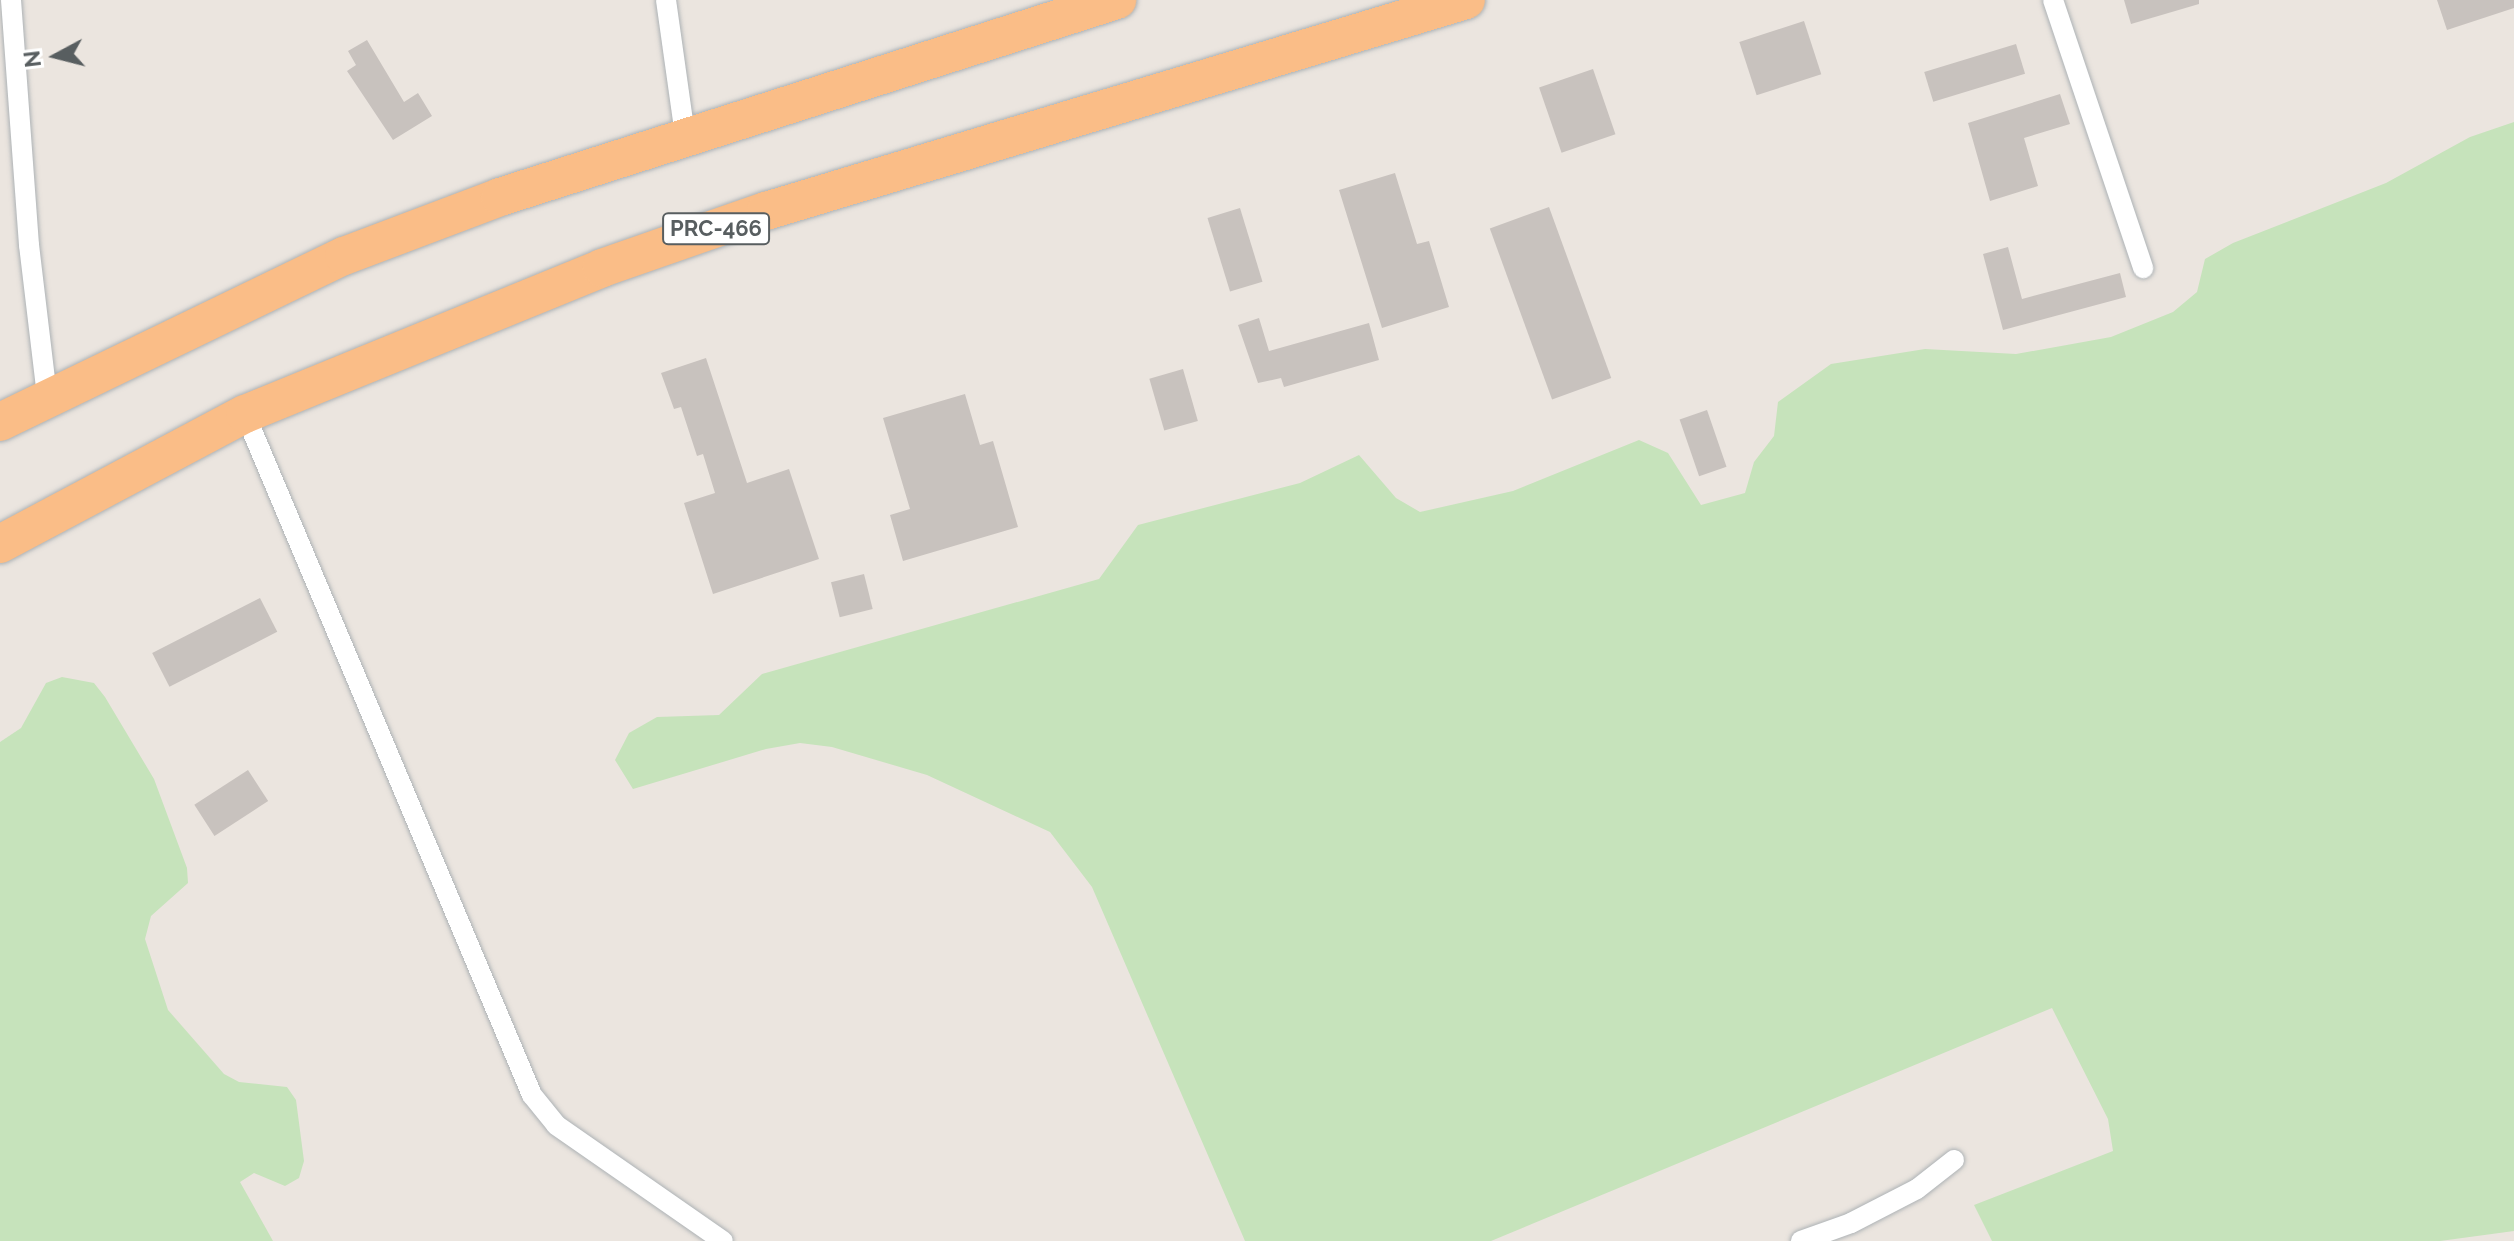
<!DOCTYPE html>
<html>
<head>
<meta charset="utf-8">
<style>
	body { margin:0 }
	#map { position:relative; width:2514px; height:1241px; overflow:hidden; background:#ebe5df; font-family:Raleway,sans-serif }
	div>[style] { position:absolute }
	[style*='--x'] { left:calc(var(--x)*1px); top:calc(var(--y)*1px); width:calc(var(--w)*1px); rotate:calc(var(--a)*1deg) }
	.green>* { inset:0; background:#c6e3bb }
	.building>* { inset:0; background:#c8c2be; transform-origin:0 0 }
	.roads { filter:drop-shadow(0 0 2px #adb2b5) drop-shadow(0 0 2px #adb2b5) }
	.street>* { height:20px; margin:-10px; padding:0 10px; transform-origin:10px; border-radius:10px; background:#fff }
	.highway>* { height:38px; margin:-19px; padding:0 19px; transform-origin:19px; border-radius:19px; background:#fabd87 }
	span { translate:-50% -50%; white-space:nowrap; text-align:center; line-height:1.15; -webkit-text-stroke:8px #fff; paint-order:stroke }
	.shield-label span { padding:2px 6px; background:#fff; border:2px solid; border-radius:6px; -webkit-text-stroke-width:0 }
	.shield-label { font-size:22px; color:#585e60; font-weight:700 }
	.north { position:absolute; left:16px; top:16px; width:80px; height:80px; -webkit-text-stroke:6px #fff; paint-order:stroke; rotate:263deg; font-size:22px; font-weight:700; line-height:32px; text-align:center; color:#585e60 }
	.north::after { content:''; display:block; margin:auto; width:28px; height:36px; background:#585e60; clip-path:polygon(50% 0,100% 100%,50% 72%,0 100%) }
</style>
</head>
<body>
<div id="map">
	<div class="green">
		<div style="clip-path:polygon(2514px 122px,2514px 1231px,2440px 1241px,1992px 1241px,1974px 1205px,2113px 1151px,2108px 1119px,2052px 1008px,1491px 1241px,1245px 1241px,1092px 887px,1050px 832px,927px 775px,832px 747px,800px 743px,766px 749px,633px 789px,615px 760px,629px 733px,657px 717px,719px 715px,762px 674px,1099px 579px,1138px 525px,1300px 483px,1359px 455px,1396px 498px,1420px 512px,1513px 491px,1639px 440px,1668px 453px,1701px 505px,1745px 493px,1754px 462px,1774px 436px,1778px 402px,1831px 364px,1925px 349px,2016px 354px,2111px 337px,2173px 312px,2197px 292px,2205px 259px,2233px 243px,2386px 183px,2470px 137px)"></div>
		<div style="clip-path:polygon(62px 677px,94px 683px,105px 697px,154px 779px,187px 868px,188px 883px,151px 916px,145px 939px,168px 1010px,224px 1074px,239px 1082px,287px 1087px,296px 1100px,304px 1161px,299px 1178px,285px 1186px,254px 1173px,240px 1182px,273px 1241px,0 1241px,0 742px,21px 728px,46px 683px)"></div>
	</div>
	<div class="building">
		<div style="clip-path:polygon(2124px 0,2199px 0,2199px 4px,2131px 24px)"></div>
		<div style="clip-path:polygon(2437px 0,2514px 0,2514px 8px,2447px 30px)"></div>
		<div style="left:1804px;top:21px;width:56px;height:68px;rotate:72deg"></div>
		<div style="clip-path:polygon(367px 40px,404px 102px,418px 93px,432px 116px,393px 140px,347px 71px,356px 65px,348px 51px)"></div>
		<div style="left:2016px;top:44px;width:31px;height:96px;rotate:73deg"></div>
		<div style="left:1593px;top:69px;width:69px;height:57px;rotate:71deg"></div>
		<div style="clip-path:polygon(2060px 94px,2070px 124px,2024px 138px,2038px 186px,1990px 201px,1968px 123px)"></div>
		<div style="clip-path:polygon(1395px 173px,1417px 244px,1429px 241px,1449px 307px,1382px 328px,1339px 190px)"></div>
		<div style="left:1549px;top:207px;width:182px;height:63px;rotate:70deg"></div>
		<div style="left:1240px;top:208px;width:77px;height:34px;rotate:73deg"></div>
		<div style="clip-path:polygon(2008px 247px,2022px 299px,2120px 273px,2126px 297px,2003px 330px,1983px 254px)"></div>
		<div style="clip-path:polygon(1259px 318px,1269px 351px,1369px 323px,1379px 360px,1284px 387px,1281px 378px,1258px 383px,1238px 325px)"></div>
		<div style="clip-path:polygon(706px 358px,747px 483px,789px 469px,819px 559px,713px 594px,684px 503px,715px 493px,703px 454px,697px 456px,681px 407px,674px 409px,661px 373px)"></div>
		<div style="left:1183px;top:369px;width:54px;height:35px;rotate:74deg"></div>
		<div style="clip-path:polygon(965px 394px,980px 445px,993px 441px,1018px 527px,903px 561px,890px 515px,910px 509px,883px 418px)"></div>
		<div style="left:1707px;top:410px;width:60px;height:29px;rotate:71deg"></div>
		<div style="left:864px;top:574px;width:36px;height:34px;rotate:76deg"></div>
		<div style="left:260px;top:598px;width:38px;height:121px;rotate:63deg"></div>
		<div style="left:248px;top:770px;width:37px;height:64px;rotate:57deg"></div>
	</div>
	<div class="roads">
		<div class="street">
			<div style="--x:11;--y:0;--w:246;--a:85.8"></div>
			<div style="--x:29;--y:245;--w:153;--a:83.2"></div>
			<div style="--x:666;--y:0;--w:137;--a:82"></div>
			<div style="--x:2053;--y:0;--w:283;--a:71.4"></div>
			<div style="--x:245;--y:414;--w:739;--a:67.15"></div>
			<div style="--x:532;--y:1095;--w:38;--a:51"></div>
			<div style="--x:556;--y:1125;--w:203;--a:34.8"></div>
			<div style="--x:1801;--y:1241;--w:53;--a:-19.8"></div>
			<div style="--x:1851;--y:1223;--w:74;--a:-27.3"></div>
			<div style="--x:1917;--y:1189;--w:47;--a:-38.1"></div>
		</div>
		<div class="highway">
			<div style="--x:0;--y:422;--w:382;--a:-25.8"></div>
			<div style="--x:344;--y:256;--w:167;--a:-20.7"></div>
			<div style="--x:500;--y:197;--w:648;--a:-17.71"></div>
			<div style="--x:0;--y:544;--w:277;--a:-28"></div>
			<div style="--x:245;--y:414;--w:386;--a:-22.2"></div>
			<div style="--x:602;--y:268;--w:174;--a:-19.2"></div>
			<div style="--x:766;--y:211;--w:731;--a:-16.77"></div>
		</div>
	</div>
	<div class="shield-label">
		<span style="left:716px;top:229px">PRC-466</span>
	</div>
	<div class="north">N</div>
</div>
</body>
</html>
